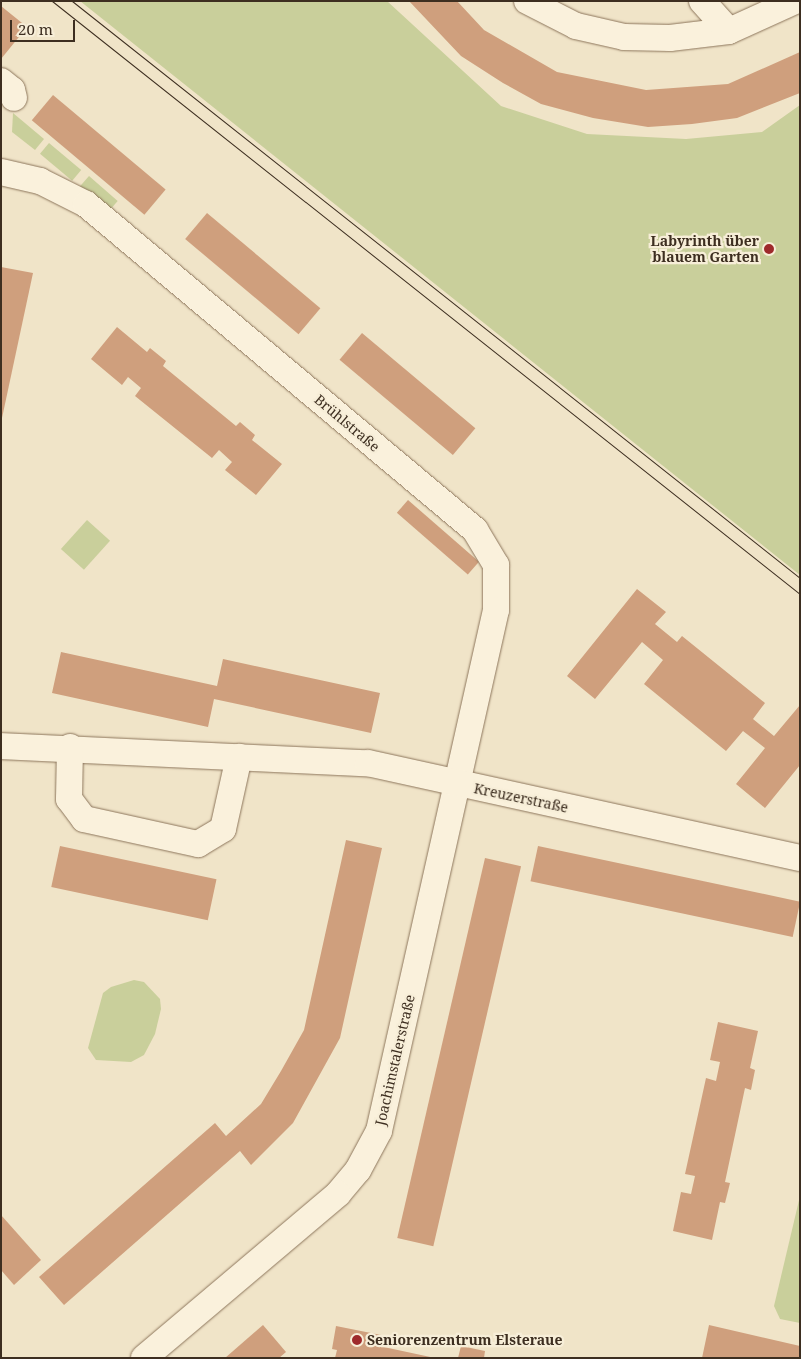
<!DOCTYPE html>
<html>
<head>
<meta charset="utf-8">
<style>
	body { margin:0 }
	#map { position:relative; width:801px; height:1359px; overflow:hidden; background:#f0e4c8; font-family:"Noto Serif",serif }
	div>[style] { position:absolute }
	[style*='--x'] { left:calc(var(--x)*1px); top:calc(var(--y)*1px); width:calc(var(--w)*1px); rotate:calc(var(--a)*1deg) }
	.green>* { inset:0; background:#c9cf9b; transform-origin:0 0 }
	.building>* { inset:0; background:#cf9f7d; transform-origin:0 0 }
	.roads { filter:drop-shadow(0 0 1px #8d765c) drop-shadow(0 0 1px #8d765c) }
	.minor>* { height:26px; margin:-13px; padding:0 13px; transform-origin:13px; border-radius:13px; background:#faf1dc }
	.tram>* { height:1px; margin:-0.5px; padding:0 0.5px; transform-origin:0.5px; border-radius:0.5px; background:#3d2e20 }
	.dots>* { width:14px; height:14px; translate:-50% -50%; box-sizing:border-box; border:2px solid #f7eed8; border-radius:50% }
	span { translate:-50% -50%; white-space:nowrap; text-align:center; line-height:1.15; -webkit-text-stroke:4.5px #f7eed8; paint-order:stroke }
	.poi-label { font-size:14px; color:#3d2e20; font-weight:700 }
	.right { translate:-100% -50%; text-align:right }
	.left { translate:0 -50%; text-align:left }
	.street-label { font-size:14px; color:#3d2e20 }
	.frame { position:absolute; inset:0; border:2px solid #3d2e20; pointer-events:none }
	.scale { position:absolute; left:10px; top:20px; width:65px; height:22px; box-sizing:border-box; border:2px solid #3d2e20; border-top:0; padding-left:6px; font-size:15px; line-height:18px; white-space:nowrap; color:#3d2e20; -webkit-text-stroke:4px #f7eed8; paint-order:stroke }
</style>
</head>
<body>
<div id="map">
	<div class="green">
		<div style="clip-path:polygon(80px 1px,387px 1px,501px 106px,587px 134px,686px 139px,762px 132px,800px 105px,800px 575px)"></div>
		<div style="clip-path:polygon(13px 113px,44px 139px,35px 150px,12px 132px)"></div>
		<div style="left:49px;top:143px;width:42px;height:14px;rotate:40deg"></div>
		<div style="left:89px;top:176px;width:38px;height:14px;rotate:41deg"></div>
		<div style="left:87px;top:520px;width:31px;height:39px;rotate:42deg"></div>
		<div style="clip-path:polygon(134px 980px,144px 982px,160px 999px,161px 1009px,155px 1034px,144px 1055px,131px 1062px,96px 1060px,88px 1048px,103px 993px,111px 987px)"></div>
		<div style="clip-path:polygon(800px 1196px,800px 1323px,780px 1319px,774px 1306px)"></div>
	</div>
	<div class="building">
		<div style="clip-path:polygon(409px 1px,457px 1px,484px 30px,557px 72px,646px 90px,728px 84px,800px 52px,800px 93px,737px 118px,692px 124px,648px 127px,593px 118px,541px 104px,503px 83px,461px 56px)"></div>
		<div style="clip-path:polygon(1px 6px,27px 27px,1px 59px)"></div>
		<div style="left:53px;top:95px;width:147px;height:33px;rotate:40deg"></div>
		<div style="left:207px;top:213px;width:148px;height:34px;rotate:40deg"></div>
		<div style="clip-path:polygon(1px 267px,33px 273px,2px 418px,1px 418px)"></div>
		<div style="clip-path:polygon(117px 327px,147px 352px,150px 348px,166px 361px,163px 366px,236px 426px,240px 422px,255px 435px,252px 440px,282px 464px,256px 495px,225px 470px,232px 462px,219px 450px,212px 458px,135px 396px,141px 388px,128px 377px,122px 385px,91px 359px)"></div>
		<div style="left:362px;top:333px;width:148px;height:35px;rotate:40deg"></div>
		<div style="left:408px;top:500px;width:94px;height:17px;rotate:41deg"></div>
		<div style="clip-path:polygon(637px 589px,666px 612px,655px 624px,677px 642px,682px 636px,765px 703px,753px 719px,774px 736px,800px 705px,800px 765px,765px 808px,736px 784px,765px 748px,743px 731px,726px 751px,644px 684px,663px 660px,642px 642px,595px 699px,567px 676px)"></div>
		<div style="clip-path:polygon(61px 652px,217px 686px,223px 659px,380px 693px,371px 733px,214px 699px,208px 727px,52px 693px)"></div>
		<div style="clip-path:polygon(346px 840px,382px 848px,340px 1038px,293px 1123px,251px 1165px,240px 1151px,64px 1305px,39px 1277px,215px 1123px,226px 1136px,261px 1104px,281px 1071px,304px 1030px)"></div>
		<div style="left:60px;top:846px;width:160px;height:42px;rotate:12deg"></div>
		<div style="left:538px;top:846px;width:268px;height:36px;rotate:12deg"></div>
		<div style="left:485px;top:858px;width:37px;height:390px;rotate:13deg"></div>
		<div style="clip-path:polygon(718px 1022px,758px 1031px,750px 1068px,755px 1070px,751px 1090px,745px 1088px,725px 1182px,730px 1183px,725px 1203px,720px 1202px,712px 1240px,673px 1231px,681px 1192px,691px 1194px,695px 1176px,685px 1174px,706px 1078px,716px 1081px,720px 1062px,710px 1060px)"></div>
		<div style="clip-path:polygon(1px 1215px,41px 1260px,14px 1285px,1px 1270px)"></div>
		<div style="clip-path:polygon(263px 1325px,286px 1352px,279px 1358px,225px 1358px)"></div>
		<div style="clip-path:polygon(709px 1325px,800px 1346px,800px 1358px,702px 1358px)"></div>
		<div style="clip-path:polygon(336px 1326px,381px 1335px,379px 1346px,435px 1358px,335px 1358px,337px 1350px,332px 1349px)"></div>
		<div style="clip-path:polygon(461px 1346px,485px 1351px,484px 1358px,458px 1358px)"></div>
	</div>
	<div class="roads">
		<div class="minor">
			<div style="--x:527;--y:1;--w:55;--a:27"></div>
			<div style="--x:576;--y:26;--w:49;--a:12.9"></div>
			<div style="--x:624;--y:37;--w:46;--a:1.2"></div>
			<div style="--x:670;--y:38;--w:59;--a:-6.8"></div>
			<div style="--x:729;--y:31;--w:72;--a:-24.4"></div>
			<div style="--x:702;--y:1;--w:40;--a:48"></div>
			<div style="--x:1;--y:81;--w:14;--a:39"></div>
			<div style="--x:12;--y:90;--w:8;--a:76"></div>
			<div style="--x:1;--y:172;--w:40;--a:13"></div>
			<div style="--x:40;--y:181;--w:51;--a:26.6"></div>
			<div style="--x:86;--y:204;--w:508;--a:39.96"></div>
			<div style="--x:475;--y:530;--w:41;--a:59"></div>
			<div style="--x:496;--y:565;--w:45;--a:90"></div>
			<div style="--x:496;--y:610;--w:534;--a:102.66"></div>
			<div style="--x:379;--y:1131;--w:44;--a:118.3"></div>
			<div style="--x:358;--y:1170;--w:31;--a:130"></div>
			<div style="--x:338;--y:1194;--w:254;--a:139.8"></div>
			<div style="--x:1;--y:746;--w:367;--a:2.7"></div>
			<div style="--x:368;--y:763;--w:442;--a:12.4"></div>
			<div style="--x:70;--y:747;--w:52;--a:91.1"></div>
			<div style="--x:69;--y:799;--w:25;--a:53"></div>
			<div style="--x:84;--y:819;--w:117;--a:12.4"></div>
			<div style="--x:198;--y:844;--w:29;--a:-31"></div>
			<div style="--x:223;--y:829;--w:74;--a:-77.5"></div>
		</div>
	</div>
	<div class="tram">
		<div style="--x:52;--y:1;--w:955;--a:38.41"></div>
		<div style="--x:72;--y:1;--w:929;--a:38.4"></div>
	</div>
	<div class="dots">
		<div style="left:769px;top:249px;background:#9e2a2b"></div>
		<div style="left:357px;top:1340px;background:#9e2a2b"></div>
	</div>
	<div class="poi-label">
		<span class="right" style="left:759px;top:249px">Labyrinth über<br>blauem Garten</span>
		<span class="left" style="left:367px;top:1340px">Seniorenzentrum Elsteraue</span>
	</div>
	<div class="street-label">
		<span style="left:347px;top:423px;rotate:40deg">Brühlstraße</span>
		<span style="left:521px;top:798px;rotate:12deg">Kreuzerstraße</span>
		<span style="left:395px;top:1060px;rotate:-77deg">Joachimstalerstraße</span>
	</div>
	<div class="frame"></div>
	<div class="scale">20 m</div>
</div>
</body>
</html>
